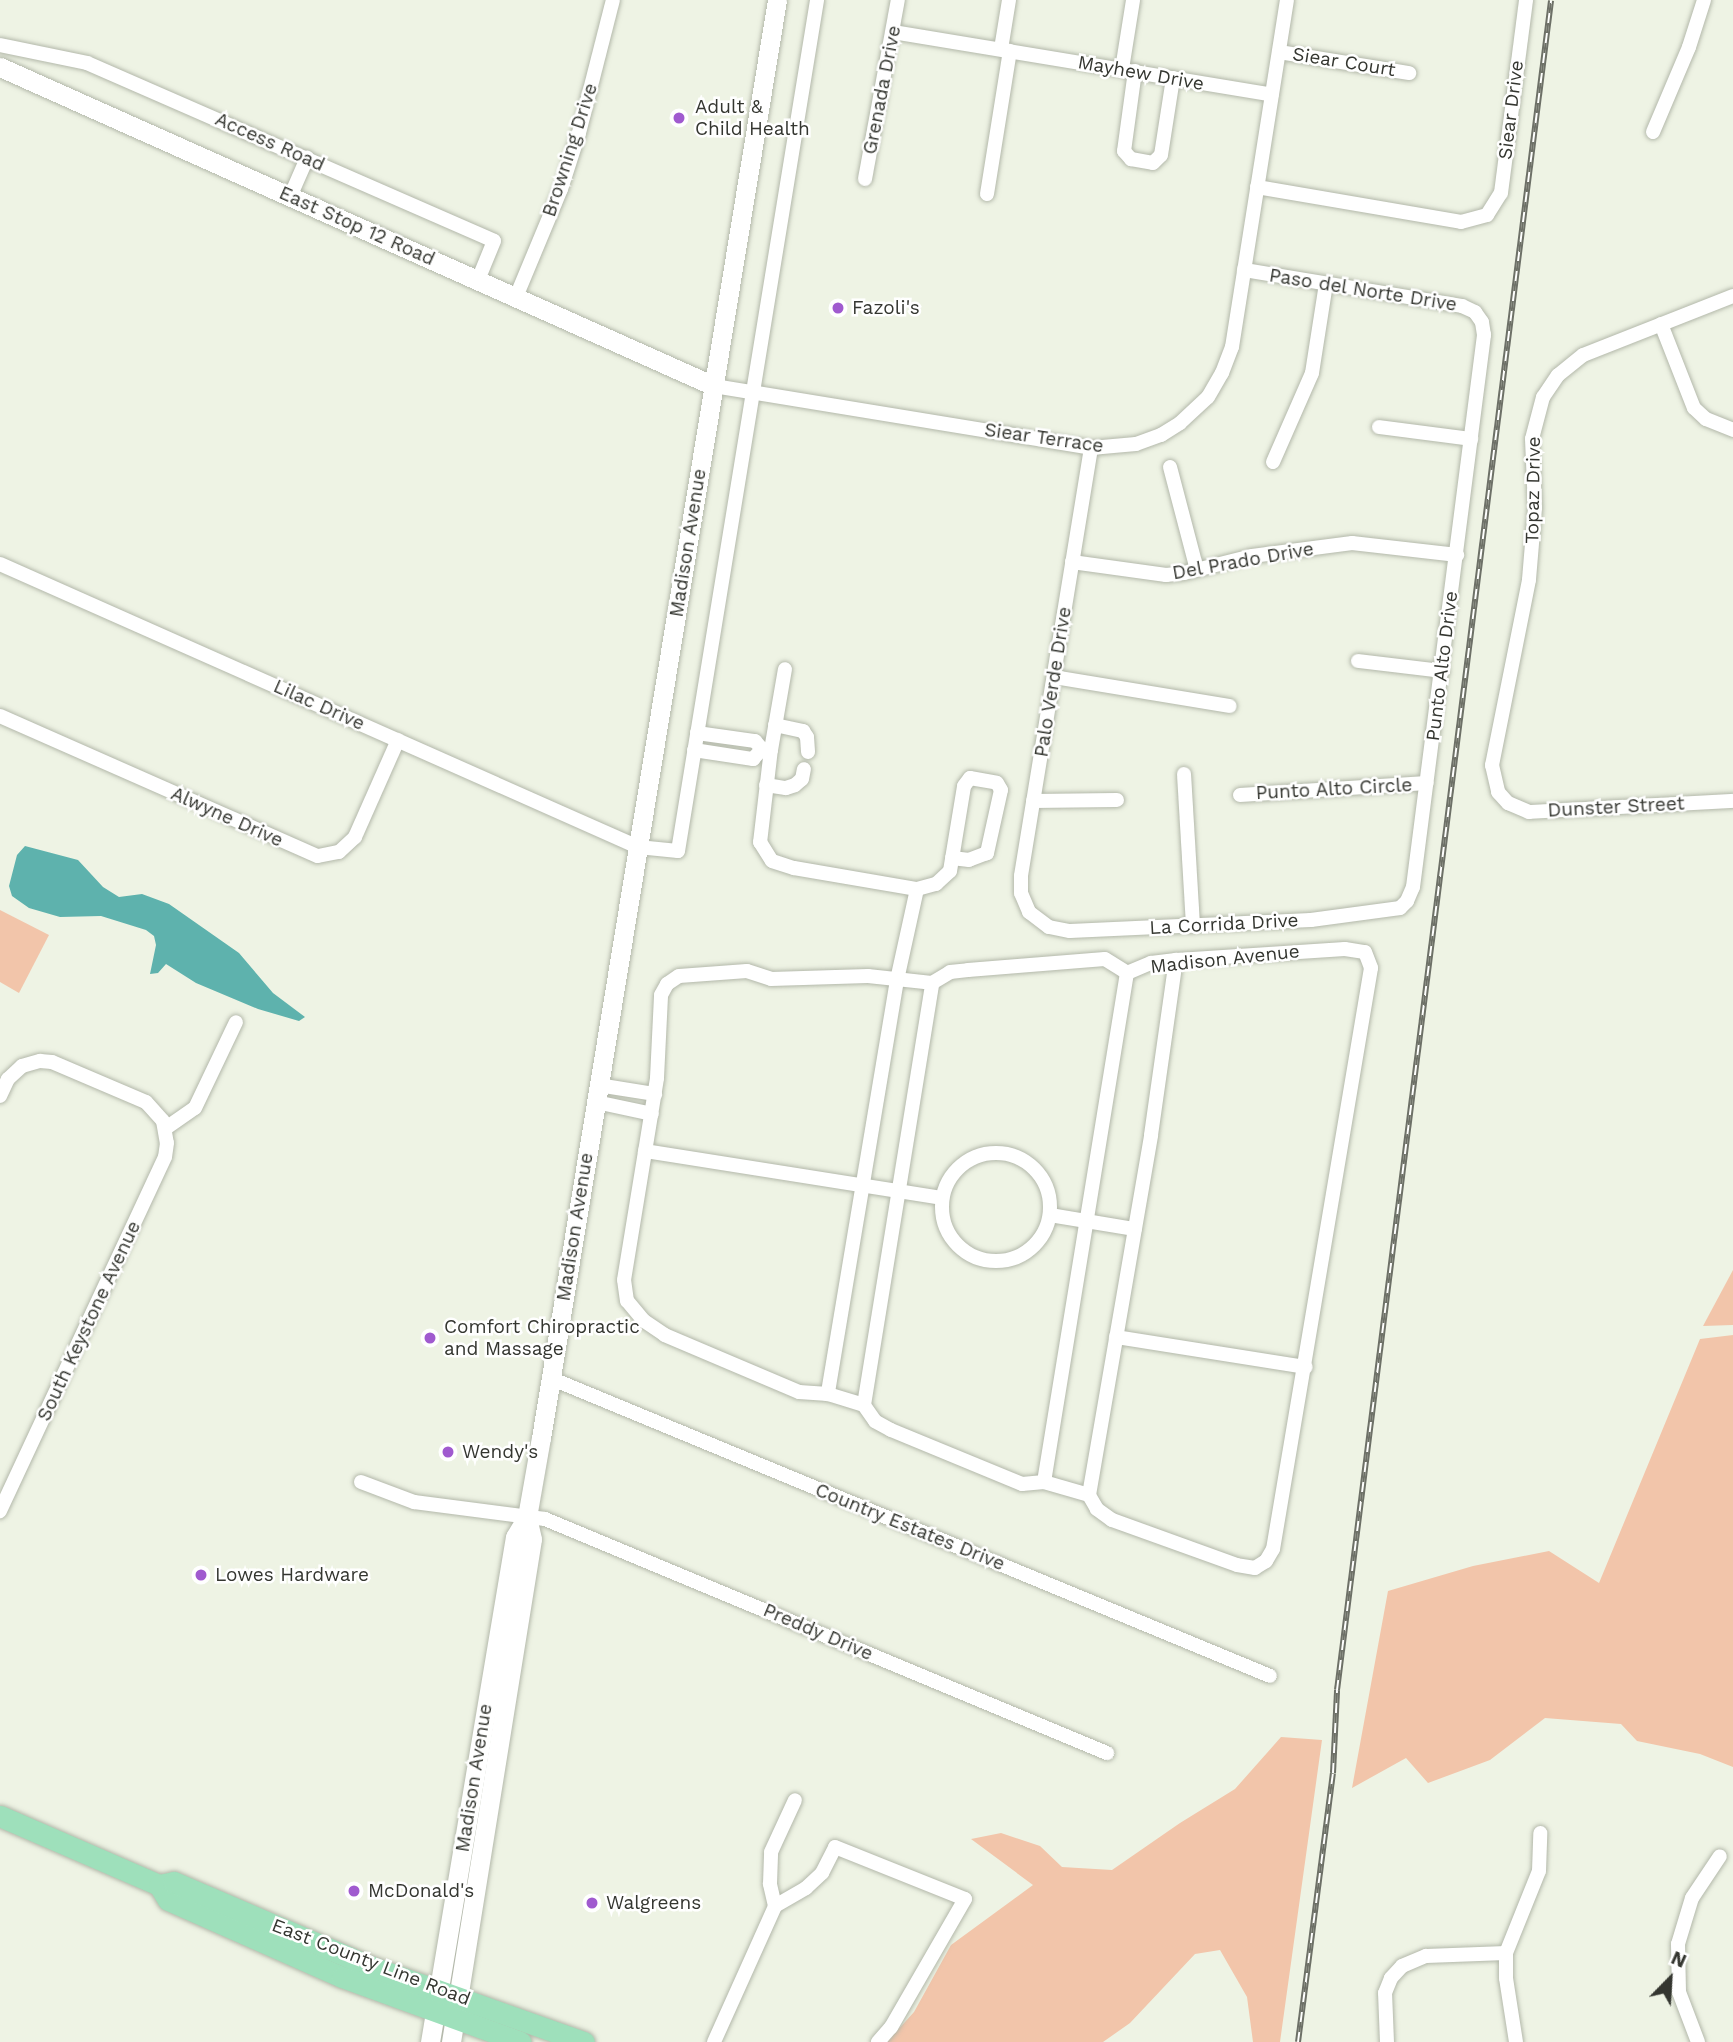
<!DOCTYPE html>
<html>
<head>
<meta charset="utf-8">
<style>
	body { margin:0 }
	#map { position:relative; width:1733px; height:2042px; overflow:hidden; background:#eef3e4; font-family:"Work Sans",sans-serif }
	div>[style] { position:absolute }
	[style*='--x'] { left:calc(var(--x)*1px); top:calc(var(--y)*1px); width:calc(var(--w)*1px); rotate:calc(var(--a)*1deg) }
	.green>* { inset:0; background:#f2c5aa }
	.water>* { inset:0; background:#5eb2ad }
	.roads { filter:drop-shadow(0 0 2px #b3b8aa) drop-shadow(0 0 2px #b3b8aa) }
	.street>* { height:14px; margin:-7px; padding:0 7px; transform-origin:7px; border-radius:7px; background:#fff }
	.street>.ring { margin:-7px; padding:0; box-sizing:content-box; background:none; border:14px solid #fff; border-radius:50% }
	.secondary>* { height:19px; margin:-9.5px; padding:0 9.5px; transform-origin:9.5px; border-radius:9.5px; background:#fff }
	.primary>* { height:21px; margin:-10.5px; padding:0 10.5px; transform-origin:10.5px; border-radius:10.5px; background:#9ee0bb }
	.rail>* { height:6px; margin-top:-3px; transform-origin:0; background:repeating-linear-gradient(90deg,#fff 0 10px,#6d7067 0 20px); box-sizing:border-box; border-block:2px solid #6d7067 }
	.dots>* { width:19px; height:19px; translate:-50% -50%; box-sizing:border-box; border:4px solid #fff; border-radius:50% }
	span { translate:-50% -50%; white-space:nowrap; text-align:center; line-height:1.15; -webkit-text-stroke:5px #fff; paint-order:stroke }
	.street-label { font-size:19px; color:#343630 }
	.poi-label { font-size:19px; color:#343630 }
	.left { translate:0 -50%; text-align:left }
	.north { position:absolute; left:1635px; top:1944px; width:70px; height:70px; -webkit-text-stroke:5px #fff; paint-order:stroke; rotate:24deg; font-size:19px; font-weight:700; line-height:28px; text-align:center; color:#343630 }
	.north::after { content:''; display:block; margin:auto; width:24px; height:32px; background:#343630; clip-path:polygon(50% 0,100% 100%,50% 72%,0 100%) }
</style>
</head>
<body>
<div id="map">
	<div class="green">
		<div style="clip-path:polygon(0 910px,49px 935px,19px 993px,0 982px)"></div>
		<div style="clip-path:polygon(1733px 1270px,1733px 1325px,1703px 1326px)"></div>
		<div style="clip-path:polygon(1733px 1335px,1733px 1767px,1700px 1754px,1637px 1741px,1621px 1724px,1545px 1718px,1490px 1760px,1428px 1783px,1406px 1758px,1352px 1788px,1388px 1591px,1473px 1566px,1549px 1551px,1599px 1583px,1700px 1339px)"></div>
		<div style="clip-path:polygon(1281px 1737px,1322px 1740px,1280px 2042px,1253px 2042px,1247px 1997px,1220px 1950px,1195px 1954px,1130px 2023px,1103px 2042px,887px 2042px,914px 2012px,951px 1945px,1033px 1885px,971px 1839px,1001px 1833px,1040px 1846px,1062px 1867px,1112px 1870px,1180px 1823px,1235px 1789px)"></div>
	</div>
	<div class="water">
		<div style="clip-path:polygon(25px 846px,78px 860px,103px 887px,119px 897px,142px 894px,169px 904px,239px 953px,273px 993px,305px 1017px,299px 1021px,258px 1009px,196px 983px,166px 964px,158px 973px,150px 974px,156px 945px,154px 936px,146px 930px,101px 916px,60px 917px,29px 908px,12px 896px,9px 886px,17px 855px)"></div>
	</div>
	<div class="roads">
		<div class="street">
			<div style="--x:893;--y:32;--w:384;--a:9.4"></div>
			<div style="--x:0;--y:45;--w:89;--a:11.7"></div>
			<div style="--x:87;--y:63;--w:444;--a:23.6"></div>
			<div style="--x:494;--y:241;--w:42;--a:112.3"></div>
			<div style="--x:1001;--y:49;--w:50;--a:-80.7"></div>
			<div style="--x:1279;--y:52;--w:132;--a:9.2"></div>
			<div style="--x:1122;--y:69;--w:70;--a:-80.9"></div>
			<div style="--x:1135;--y:71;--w:81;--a:97.8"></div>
			<div style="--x:1124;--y:151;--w:11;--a:49"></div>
			<div style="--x:1131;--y:159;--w:22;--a:10"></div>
			<div style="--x:1153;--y:163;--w:11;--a:-45"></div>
			<div style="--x:1161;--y:155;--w:78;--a:-81.1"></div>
			<div style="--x:1653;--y:132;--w:92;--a:-67"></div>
			<div style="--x:1689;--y:47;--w:49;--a:-72.3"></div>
			<div style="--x:865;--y:179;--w:182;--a:-79.6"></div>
			<div style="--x:1257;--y:187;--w:207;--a:9.7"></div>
			<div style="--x:1461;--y:222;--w:27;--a:-15"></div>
			<div style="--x:1487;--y:215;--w:26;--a:-58"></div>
			<div style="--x:1501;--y:193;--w:195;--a:-82.6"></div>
			<div style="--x:987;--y:194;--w:145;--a:-80.9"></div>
			<div style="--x:290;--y:197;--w:43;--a:-66.4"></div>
			<div style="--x:1733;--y:296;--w:161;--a:158.5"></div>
			<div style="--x:1583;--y:355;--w:32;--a:141"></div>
			<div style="--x:1558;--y:375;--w:27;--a:124"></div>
			<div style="--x:1543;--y:397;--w:43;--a:104.7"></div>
			<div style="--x:1532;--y:439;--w:69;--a:87.5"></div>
			<div style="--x:1535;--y:508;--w:72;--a:94.8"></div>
			<div style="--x:1529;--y:580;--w:189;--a:101.3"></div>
			<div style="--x:1492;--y:765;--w:28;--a:77"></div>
			<div style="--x:1498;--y:792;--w:15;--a:48"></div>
			<div style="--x:1508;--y:803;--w:23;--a:23"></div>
			<div style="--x:1529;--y:812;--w:204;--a:-3.1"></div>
			<div style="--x:516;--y:297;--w:117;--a:-67.4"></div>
			<div style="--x:561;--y:189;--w:59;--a:-72.2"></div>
			<div style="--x:579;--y:133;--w:137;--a:-75.7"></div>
			<div style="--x:1661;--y:324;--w:90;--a:68.6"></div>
			<div style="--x:1694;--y:408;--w:16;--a:43"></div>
			<div style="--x:1706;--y:419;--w:29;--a:22"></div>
			<div style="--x:714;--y:386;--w:382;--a:9.3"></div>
			<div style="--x:1091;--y:448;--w:45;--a:-5.1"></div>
			<div style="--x:1136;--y:444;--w:27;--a:-20"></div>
			<div style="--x:1161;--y:435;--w:22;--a:-32"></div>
			<div style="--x:1180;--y:423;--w:38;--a:-43"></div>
			<div style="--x:1208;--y:397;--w:28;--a:-60"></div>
			<div style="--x:1222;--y:373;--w:28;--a:-69"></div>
			<div style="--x:1232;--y:347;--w:351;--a:-81"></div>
			<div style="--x:1379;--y:427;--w:93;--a:7.4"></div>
			<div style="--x:1091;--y:448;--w:434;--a:99.3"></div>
			<div style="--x:1021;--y:876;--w:17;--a:90"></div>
			<div style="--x:1021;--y:893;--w:21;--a:67"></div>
			<div style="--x:1029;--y:912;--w:25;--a:37"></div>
			<div style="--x:1049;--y:927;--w:21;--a:11"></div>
			<div style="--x:1070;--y:931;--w:241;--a:-2.6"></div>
			<div style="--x:1311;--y:920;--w:90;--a:-7.7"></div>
			<div style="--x:1400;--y:908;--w:10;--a:-45"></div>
			<div style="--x:1407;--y:901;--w:15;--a:-67"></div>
			<div style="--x:1413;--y:887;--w:557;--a:-82.67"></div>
			<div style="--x:1484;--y:335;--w:13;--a:-99"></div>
			<div style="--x:1482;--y:322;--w:12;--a:-125"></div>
			<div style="--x:1475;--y:312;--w:14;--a:-155"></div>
			<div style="--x:1462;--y:306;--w:221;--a:-170.6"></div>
			<div style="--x:1273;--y:462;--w:97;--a:-66.3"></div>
			<div style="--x:1312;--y:373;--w:90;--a:-81.1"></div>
			<div style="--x:1170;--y:467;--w:106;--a:75.3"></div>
			<div style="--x:1072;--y:562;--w:95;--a:7.9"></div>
			<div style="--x:1166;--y:575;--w:18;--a:-6"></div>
			<div style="--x:1184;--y:573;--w:70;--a:-14"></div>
			<div style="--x:1252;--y:556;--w:101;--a:-7.4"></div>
			<div style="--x:1352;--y:543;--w:106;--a:6.5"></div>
			<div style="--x:0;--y:564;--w:698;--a:23.92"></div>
			<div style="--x:638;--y:847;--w:40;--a:5.7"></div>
			<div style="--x:678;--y:851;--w:862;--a:-80.72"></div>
			<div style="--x:1358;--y:661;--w:85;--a:6.8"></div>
			<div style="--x:1054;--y:677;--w:178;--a:9.4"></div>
			<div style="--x:0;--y:716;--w:347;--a:23.8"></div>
			<div style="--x:318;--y:856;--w:21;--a:-11"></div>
			<div style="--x:339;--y:852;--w:22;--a:-43"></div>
			<div style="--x:355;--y:837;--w:106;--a:-66.1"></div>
			<div style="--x:775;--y:725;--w:29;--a:12"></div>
			<div style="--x:803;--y:731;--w:7;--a:56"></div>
			<div style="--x:807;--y:737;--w:15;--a:86"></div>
			<div style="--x:697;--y:733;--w:59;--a:7.9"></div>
			<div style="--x:755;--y:741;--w:11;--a:49"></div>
			<div style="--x:771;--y:749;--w:94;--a:96.7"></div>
			<div style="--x:760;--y:842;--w:22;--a:58"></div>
			<div style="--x:772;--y:861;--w:23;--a:18"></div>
			<div style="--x:794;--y:868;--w:125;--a:9.7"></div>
			<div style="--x:917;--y:889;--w:93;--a:102.4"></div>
			<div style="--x:897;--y:980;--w:420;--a:99.5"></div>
			<div style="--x:694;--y:750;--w:60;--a:8.7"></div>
			<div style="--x:753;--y:759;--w:13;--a:-48"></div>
			<div style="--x:762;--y:749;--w:9;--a:6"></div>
			<div style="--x:771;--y:750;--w:82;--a:-80.2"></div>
			<div style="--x:1184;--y:774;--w:152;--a:86.6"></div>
			<div style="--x:766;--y:785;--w:20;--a:9"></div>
			<div style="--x:786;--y:788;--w:9;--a:-18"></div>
			<div style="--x:795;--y:785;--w:9;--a:-41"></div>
			<div style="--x:802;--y:779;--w:10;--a:-79"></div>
			<div style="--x:1240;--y:795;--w:187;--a:-3.7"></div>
			<div style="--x:1033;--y:801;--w:84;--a:-0.7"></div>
			<div style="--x:917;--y:889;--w:20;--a:-15"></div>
			<div style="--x:936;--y:884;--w:19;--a:-43"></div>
			<div style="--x:950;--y:871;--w:86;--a:-80.6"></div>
			<div style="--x:964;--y:786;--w:10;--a:-53"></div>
			<div style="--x:970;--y:778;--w:27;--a:10"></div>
			<div style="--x:997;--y:783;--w:8;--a:60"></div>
			<div style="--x:1001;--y:790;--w:65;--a:102.5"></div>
			<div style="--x:987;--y:853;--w:19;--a:159"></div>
			<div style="--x:969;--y:860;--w:17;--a:-173"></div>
			<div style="--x:1345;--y:949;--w:20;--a:9"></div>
			<div style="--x:1365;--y:952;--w:17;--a:69"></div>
			<div style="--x:1371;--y:968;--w:589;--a:99.57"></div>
			<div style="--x:1273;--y:1549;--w:14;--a:120"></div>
			<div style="--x:1266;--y:1561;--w:13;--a:148"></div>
			<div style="--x:1255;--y:1568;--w:18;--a:-171"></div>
			<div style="--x:1237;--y:1565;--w:133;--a:-160.2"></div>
			<div style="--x:1112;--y:1520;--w:19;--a:-144"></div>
			<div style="--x:1097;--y:1509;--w:16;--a:-120"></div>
			<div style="--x:1089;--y:1495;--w:47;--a:-163.9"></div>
			<div style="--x:1044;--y:1482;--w:22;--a:175"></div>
			<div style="--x:1022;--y:1484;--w:142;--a:-157.6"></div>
			<div style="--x:891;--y:1430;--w:18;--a:-151"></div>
			<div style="--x:875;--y:1421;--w:19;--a:-125"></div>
			<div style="--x:864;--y:1405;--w:38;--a:-163"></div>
			<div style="--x:828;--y:1394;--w:29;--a:-176"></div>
			<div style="--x:799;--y:1392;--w:146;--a:-157"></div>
			<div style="--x:665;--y:1335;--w:25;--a:-146"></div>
			<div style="--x:644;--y:1321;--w:26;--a:-130"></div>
			<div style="--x:627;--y:1301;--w:21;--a:-98"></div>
			<div style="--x:624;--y:1280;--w:205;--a:-80.7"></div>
			<div style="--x:657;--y:1078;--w:83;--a:-87.2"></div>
			<div style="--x:661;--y:995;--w:13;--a:-61"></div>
			<div style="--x:667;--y:984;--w:14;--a:-34"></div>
			<div style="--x:679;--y:976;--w:68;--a:-4.2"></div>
			<div style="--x:747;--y:971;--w:25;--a:18"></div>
			<div style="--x:771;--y:979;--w:97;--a:-1.8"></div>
			<div style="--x:868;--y:976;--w:64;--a:6.2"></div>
			<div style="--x:932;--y:983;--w:21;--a:-31"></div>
			<div style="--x:950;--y:972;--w:18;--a:-6"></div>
			<div style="--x:968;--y:970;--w:137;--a:-4.6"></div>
			<div style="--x:1105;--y:959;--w:26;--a:32"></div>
			<div style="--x:1127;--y:973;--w:26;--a:-23"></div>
			<div style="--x:1151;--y:963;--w:25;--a:-7"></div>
			<div style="--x:1176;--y:960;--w:169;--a:-3.7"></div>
			<div style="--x:598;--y:1085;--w:58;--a:9"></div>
			<div style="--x:0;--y:1096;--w:19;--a:-65"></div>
			<div style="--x:8;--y:1079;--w:19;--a:-43"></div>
			<div style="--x:22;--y:1066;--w:19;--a:-16"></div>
			<div style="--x:40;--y:1061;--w:12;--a:5"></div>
			<div style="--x:52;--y:1062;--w:102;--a:23.1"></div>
			<div style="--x:146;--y:1102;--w:25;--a:48"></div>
			<div style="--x:163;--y:1121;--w:22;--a:80"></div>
			<div style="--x:167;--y:1143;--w:14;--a:98"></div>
			<div style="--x:165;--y:1157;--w:391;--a:115"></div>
			<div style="--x:596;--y:1102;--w:57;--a:12.1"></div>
			<div style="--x:166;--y:1128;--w:35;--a:-35"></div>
			<div style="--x:195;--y:1108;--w:95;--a:-64.5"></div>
			<div style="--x:645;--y:1151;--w:301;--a:9"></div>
			<div class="ring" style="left:942px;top:1153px;width:94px;height:94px"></div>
			<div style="--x:1050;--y:1215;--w:86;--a:9.4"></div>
			<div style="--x:1116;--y:1337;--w:192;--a:9"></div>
			<div style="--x:550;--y:1378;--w:779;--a:22.48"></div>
			<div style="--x:864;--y:1405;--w:427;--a:-80.8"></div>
			<div style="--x:361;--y:1482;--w:57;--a:20.7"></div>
			<div style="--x:414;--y:1502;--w:132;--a:7.4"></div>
			<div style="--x:545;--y:1519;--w:609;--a:22.61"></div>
			<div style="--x:1044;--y:1482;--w:516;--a:-80.74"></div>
			<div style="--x:1089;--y:1495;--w:365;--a:-80.2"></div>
			<div style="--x:1151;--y:1135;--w:177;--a:-81.9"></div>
			<div style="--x:775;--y:1906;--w:36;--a:-30"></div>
			<div style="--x:806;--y:1888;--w:22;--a:-43"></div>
			<div style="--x:822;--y:1873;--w:29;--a:-63"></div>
			<div style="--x:835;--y:1847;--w:140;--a:21.8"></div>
			<div style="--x:965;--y:1899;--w:148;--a:120"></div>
			<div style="--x:891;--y:2027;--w:20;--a:131"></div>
			<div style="--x:714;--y:2042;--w:149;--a:-65.8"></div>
			<div style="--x:775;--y:1906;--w:23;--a:-103"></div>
			<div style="--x:770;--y:1884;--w:32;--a:-88"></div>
			<div style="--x:771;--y:1852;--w:57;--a:-65.2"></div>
			<div style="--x:1387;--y:2042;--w:49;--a:-92.3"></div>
			<div style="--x:1385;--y:1993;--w:16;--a:-68"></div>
			<div style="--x:1391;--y:1978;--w:16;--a:-47"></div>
			<div style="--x:1402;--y:1966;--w:26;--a:-23"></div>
			<div style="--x:1426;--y:1956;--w:80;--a:-2.1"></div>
			<div style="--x:1516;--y:2042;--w:65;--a:-98.9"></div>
			<div style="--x:1506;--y:1978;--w:25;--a:-90"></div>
			<div style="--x:1506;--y:1953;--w:88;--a:-68.1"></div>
			<div style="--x:1539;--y:1871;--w:38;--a:-88"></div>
			<div style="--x:1698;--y:2042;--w:53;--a:-110.8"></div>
			<div style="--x:1679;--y:1992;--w:48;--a:-91.2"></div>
			<div style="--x:1678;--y:1944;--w:48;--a:-73.1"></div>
			<div style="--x:1692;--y:1898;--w:50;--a:-56.3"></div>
		</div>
		<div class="secondary">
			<div style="--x:0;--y:67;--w:782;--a:24.07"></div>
			<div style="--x:430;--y:2042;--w:512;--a:-80.45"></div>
			<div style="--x:515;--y:1537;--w:23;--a:-59"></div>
			<div style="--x:527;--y:1517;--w:80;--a:-80"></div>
			<div style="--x:541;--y:1438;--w:1457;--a:-80.68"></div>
			<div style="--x:451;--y:2042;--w:509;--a:-80.85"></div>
			<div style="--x:532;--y:1539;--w:23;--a:-103"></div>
		</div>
		<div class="primary">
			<div style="--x:0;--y:1816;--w:173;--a:23.5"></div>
			<div style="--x:159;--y:1885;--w:17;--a:59"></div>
			<div style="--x:168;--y:1900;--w:190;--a:23.9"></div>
			<div style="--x:342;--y:1977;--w:190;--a:20"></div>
			<div style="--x:159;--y:1885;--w:15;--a:-11"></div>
			<div style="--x:174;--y:1882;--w:212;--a:23.3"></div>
			<div style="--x:369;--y:1966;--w:228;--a:19.5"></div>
		</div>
	</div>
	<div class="rail">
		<div style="--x:1298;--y:2042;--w:271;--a:-82.6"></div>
		<div style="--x:1333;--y:1773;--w:83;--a:-87.2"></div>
		<div style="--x:1337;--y:1690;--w:1703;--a:-82.78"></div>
	</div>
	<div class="dots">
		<div style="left:679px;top:118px;background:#a05acf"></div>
		<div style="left:838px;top:308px;background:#a05acf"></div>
		<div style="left:430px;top:1338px;background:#a05acf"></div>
		<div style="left:448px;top:1452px;background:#a05acf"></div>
		<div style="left:201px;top:1575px;background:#a05acf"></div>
		<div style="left:354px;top:1891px;background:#a05acf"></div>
		<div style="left:592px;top:1903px;background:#a05acf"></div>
	</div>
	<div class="street-label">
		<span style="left:1344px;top:62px;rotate:9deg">Siear Court</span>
		<span style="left:1141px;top:73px;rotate:10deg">Mayhew Drive</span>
		<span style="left:882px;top:90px;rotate:-79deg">Grenada Drive</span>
		<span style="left:1511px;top:110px;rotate:-83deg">Siear Drive</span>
		<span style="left:270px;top:142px;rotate:24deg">Access Road</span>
		<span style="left:570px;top:150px;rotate:-72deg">Browning Drive</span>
		<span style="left:357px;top:226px;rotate:24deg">East Stop 12 Road</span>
		<span style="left:1363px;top:290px;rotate:9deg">Paso del Norte Drive</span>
		<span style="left:1044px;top:438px;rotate:8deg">Siear Terrace</span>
		<span style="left:1533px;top:490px;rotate:-89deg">Topaz Drive</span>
		<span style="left:688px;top:543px;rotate:-81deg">Madison Avenue</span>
		<span style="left:1243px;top:561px;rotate:-10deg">Del Prado Drive</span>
		<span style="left:1442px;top:666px;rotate:-83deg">Punto Alto Drive</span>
		<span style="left:1053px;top:682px;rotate:-81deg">Palo Verde Drive</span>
		<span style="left:319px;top:705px;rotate:24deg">Lilac Drive</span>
		<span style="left:1334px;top:789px;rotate:-3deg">Punto Alto Circle</span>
		<span style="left:1616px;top:807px;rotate:-3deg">Dunster Street</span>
		<span style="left:227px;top:817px;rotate:24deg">Alwyne Drive</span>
		<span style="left:1224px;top:924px;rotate:-3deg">La Corrida Drive</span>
		<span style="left:1225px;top:959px;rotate:-6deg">Madison Avenue</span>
		<span style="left:575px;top:1227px;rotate:-81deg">Madison Avenue</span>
		<span style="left:89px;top:1321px;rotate:-65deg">South Keystone Avenue</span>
		<span style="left:910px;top:1527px;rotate:22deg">Country Estates Drive</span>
		<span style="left:818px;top:1632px;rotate:23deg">Preddy Drive</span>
		<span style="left:474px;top:1778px;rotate:-81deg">Madison Avenue</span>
		<span style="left:371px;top:1962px;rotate:21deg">East County Line Road</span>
	</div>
	<div class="poi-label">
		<span class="left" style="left:695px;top:118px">Adult &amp;<br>Child Health</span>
		<span class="left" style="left:852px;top:308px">Fazoli's</span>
		<span class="left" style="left:444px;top:1338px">Comfort Chiropractic<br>and Massage</span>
		<span class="left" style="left:462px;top:1452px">Wendy's</span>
		<span class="left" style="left:215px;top:1575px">Lowes Hardware</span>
		<span class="left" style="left:368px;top:1891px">McDonald's</span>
		<span class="left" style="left:606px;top:1903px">Walgreens</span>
	</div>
	<div class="north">N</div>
</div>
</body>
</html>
